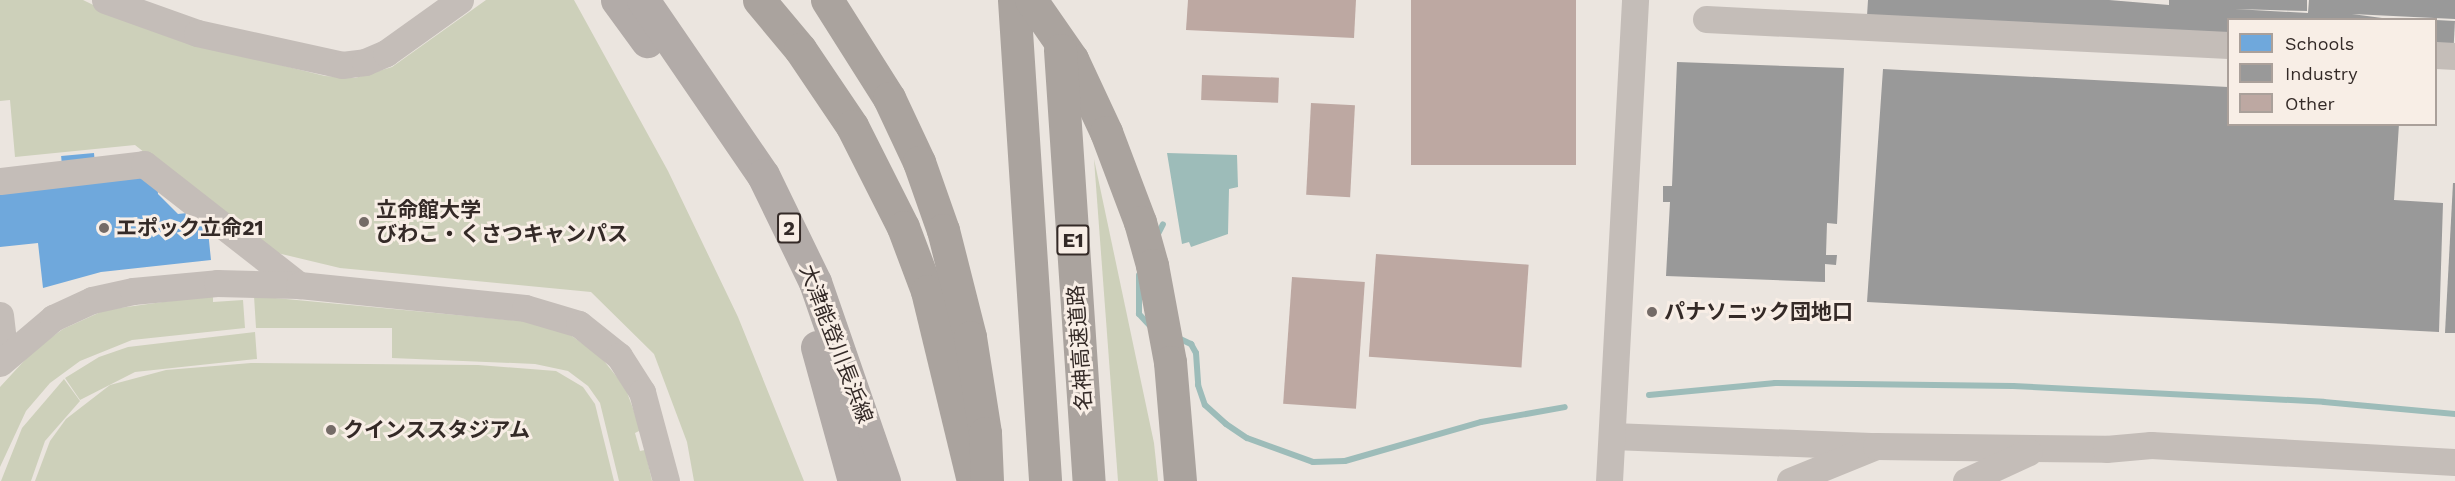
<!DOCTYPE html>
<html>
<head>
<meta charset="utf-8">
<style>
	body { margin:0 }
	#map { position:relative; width:2455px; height:481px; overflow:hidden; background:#ebe5df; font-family:"Work Sans","Noto Sans JP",sans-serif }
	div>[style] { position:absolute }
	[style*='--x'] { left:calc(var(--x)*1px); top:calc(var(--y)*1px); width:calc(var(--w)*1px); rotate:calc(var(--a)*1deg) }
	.green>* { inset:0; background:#cdd0ba }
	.water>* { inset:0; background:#9dbcb9 }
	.schools>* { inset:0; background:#6fa8dc; transform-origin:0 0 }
	.industry>* { inset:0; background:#999; transform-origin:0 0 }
	.stream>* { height:6px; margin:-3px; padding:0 3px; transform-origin:3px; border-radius:3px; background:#9dbcb9 }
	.building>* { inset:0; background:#bda8a2; transform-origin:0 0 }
	.minor>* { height:27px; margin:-13.5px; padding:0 13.5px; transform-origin:13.5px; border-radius:13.5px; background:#c4bdb8 }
	.major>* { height:33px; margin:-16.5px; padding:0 16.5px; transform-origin:16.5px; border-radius:16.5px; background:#b2aba8 }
	.highway>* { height:33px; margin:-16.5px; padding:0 16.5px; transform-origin:16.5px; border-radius:16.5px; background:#aaa39e }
	.dots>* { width:16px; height:16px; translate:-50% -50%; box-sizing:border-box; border:3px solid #f8eee6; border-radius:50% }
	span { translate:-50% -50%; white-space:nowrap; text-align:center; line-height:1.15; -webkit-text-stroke:6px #f8eee6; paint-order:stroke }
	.shield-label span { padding:2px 4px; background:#f8eee6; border:2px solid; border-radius:4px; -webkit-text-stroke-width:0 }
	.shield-label { font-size:20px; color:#342a27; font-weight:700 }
	.poi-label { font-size:21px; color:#342a27; font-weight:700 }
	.left { translate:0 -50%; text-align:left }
	.street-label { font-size:21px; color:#342a27 }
	.legend { position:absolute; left:2227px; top:18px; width:210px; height:108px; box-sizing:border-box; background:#f8eee6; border:2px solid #aaa09a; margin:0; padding:8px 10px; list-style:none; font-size:18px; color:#342a27 }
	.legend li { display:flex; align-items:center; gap:12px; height:30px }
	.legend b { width:30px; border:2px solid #aaa09a }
</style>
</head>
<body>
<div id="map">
	<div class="green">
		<div style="clip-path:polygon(0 0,83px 0,116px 16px,216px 49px,325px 76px,355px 78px,392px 67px,486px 0,574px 0,668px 171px,738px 317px,804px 481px,694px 481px,687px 442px,654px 354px,591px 292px,340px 268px,269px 251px,135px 145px,15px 157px,10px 100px,0 101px)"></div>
		<div style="clip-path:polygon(1094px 159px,1154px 443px,1158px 481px,1118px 481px)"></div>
		<div style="clip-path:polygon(213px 295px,213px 302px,243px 300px,245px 328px,132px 340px,80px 361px,50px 383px,26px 411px,0 467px,0 387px,35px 349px,63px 329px,105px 310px)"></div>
		<div style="clip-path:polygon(254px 296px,531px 322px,569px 334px,600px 356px,625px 387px,641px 430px,635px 433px,640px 451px,645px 450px,652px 481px,619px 481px,600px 403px,588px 386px,568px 371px,535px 364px,392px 358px,392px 328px,256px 328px)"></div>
		<div style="clip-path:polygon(255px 332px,257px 359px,135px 372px,80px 400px,65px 378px,99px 357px,128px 347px)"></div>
		<div style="clip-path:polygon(251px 363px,478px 365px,556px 371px,583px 387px,595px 404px,614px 481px,35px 481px,50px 441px,66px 419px,110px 385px,166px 370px)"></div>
		<div style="clip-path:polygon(64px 379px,80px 401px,45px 441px,31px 481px,1px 481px,22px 428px)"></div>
	</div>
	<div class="water">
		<div style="clip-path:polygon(1167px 153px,1237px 155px,1238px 187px,1229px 189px,1228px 234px,1191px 247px,1189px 242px,1182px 244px)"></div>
	</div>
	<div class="schools">
		<div style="left:94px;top:153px;width:12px;height:33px;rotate:85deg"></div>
		<div style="clip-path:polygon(156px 169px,158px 194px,178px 214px,206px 211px,211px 260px,101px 272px,43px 288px,38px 243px,0 247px,0 186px)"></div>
	</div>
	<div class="industry">
		<div style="clip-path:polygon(1868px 0,2109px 0,2169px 5px,2169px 0,2307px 0,2307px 11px,2235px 9px,2308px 13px,2309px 0,2455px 0,2455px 19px,2352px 14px,2397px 20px,2228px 20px,2228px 36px,1867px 16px)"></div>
		<div style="left:2436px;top:20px;width:19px;height:27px;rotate:3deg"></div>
		<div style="clip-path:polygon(1677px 62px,1844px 68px,1837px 224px,1827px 223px,1826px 255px,1837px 255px,1836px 265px,1825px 264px,1825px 282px,1666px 276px,1670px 202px,1663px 202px,1663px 186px,1672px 186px)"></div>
		<div style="clip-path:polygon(1883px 69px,2228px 87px,2228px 124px,2399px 124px,2394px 200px,2443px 203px,2439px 332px,1867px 302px)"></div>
		<div style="clip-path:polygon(2453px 183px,2455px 183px,2455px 333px,2445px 333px)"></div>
	</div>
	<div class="stream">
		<div style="--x:1157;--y:236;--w:13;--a:-63"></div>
		<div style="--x:1139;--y:275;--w:39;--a:90"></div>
		<div style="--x:1139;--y:314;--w:16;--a:47"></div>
		<div style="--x:1176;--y:337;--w:17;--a:25"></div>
		<div style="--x:1191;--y:344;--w:10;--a:61"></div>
		<div style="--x:1196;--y:353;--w:32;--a:86"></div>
		<div style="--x:1198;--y:385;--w:21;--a:71"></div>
		<div style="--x:1205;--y:405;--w:28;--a:42"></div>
		<div style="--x:1226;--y:424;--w:25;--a:34"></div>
		<div style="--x:1247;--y:438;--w:70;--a:20"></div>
		<div style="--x:1313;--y:462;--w:32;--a:-2"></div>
		<div style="--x:1345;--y:461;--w:141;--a:-16"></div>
		<div style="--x:1481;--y:422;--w:85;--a:-10.1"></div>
		<div style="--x:1649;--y:395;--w:127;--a:-5.4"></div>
		<div style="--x:1775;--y:383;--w:238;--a:0.7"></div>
		<div style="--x:2013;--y:386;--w:311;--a:2.9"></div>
		<div style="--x:2324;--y:402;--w:132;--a:5.2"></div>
	</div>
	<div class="building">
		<div style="clip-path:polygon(1188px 0,1356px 0,1354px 38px,1186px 30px)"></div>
		<div style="left:1411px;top:0;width:165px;height:165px"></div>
		<div style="left:1202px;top:75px;width:77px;height:25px;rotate:2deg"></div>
		<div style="left:1311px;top:103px;width:44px;height:92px;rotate:3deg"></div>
		<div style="left:1376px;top:254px;width:153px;height:103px;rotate:4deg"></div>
		<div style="left:1292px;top:277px;width:73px;height:127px;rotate:4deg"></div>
	</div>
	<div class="minor">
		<div style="--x:105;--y:0;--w:98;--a:19.7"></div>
		<div style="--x:197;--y:33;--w:148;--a:12.4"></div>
		<div style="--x:342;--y:65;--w:23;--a:-7"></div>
		<div style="--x:365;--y:62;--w:23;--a:-23"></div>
		<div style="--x:386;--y:53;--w:91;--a:-35.6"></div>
		<div style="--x:1706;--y:19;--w:523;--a:2.85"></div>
		<div style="--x:2436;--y:55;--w:19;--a:3"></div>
		<div style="--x:0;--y:181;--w:145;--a:-6.7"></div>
		<div style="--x:144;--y:164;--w:197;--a:38"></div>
		<div style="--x:0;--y:315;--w:43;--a:83.4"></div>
		<div style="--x:0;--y:363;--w:70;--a:-40.3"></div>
		<div style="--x:53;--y:318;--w:43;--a:-24.8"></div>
		<div style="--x:92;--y:300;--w:42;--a:-12.4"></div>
		<div style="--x:133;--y:291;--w:84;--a:-5.4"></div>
		<div style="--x:217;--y:283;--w:82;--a:1.4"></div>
		<div style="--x:299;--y:285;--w:227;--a:5.8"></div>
		<div style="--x:525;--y:308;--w:56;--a:16.5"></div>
		<div style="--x:579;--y:324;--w:51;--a:38.7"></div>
		<div style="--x:619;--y:356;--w:43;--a:57.4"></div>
		<div style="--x:642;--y:392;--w:92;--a:74.9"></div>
		<div style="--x:1612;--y:436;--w:259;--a:2.2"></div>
		<div style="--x:1609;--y:481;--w:482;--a:-86.9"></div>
		<div style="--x:1790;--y:481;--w:93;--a:-22.1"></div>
		<div style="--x:1876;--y:446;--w:230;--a:0.7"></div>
		<div style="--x:2106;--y:449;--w:45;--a:-5.1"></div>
		<div style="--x:2151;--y:445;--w:304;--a:3.2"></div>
		<div style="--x:1966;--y:481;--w:69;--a:-24.7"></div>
	</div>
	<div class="major">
		<div style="--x:617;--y:0;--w:51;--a:53.8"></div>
		<div style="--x:643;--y:0;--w:212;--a:55.6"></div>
		<div style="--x:763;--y:175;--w:119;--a:64.1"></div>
		<div style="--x:815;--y:282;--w:211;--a:70.9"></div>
		<div style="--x:817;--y:347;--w:139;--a:74.6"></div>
	</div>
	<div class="highway">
		<div style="--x:759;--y:0;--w:64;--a:50.1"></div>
		<div style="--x:800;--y:49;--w:93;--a:56"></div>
		<div style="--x:852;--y:126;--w:113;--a:63.2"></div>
		<div style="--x:903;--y:227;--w:68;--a:69.4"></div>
		<div style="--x:927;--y:291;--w:195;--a:76.4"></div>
		<div style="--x:827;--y:0;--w:116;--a:57.7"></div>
		<div style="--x:889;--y:98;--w:71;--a:64.9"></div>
		<div style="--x:919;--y:162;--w:72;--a:70.6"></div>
		<div style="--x:943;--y:230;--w:110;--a:75.8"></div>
		<div style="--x:970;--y:337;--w:97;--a:81.1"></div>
		<div style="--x:985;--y:433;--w:48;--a:87.6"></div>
		<div style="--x:1014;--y:0;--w:482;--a:86.3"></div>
		<div style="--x:1031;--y:0;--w:72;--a:55.2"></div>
		<div style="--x:1072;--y:59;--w:81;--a:65"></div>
		<div style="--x:1106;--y:132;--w:96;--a:69.3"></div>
		<div style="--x:1140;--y:222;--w:45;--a:74.4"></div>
		<div style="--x:1152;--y:265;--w:99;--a:79.5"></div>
		<div style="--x:1170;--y:362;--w:119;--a:85.2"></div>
		<div style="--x:1060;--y:50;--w:432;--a:86.2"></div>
	</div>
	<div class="dots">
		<div style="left:364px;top:222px;background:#746b67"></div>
		<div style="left:104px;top:228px;background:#746b67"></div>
		<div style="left:1652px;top:312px;background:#746b67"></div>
		<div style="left:331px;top:430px;background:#746b67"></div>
	</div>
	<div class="shield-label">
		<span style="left:789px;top:228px">2</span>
		<span style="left:1073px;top:240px">E1</span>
	</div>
	<div class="poi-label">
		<span class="left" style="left:376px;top:222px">立命館大学<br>びわこ・くさつキャンパス</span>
		<span class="left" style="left:116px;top:228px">エポック立命21</span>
		<span class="left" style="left:1664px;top:312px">パナソニック団地口</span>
		<span class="left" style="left:343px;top:430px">クインススタジアム</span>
	</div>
	<div class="street-label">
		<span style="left:836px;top:344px;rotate:69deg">大津能登川長浜線</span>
		<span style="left:1080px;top:348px;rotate:-94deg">名神高速道路</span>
	</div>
	<ul class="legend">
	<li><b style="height:16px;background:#6fa8dc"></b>Schools</li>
	<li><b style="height:16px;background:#999"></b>Industry</li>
	<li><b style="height:16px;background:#bda8a2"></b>Other</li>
	</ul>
</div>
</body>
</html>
